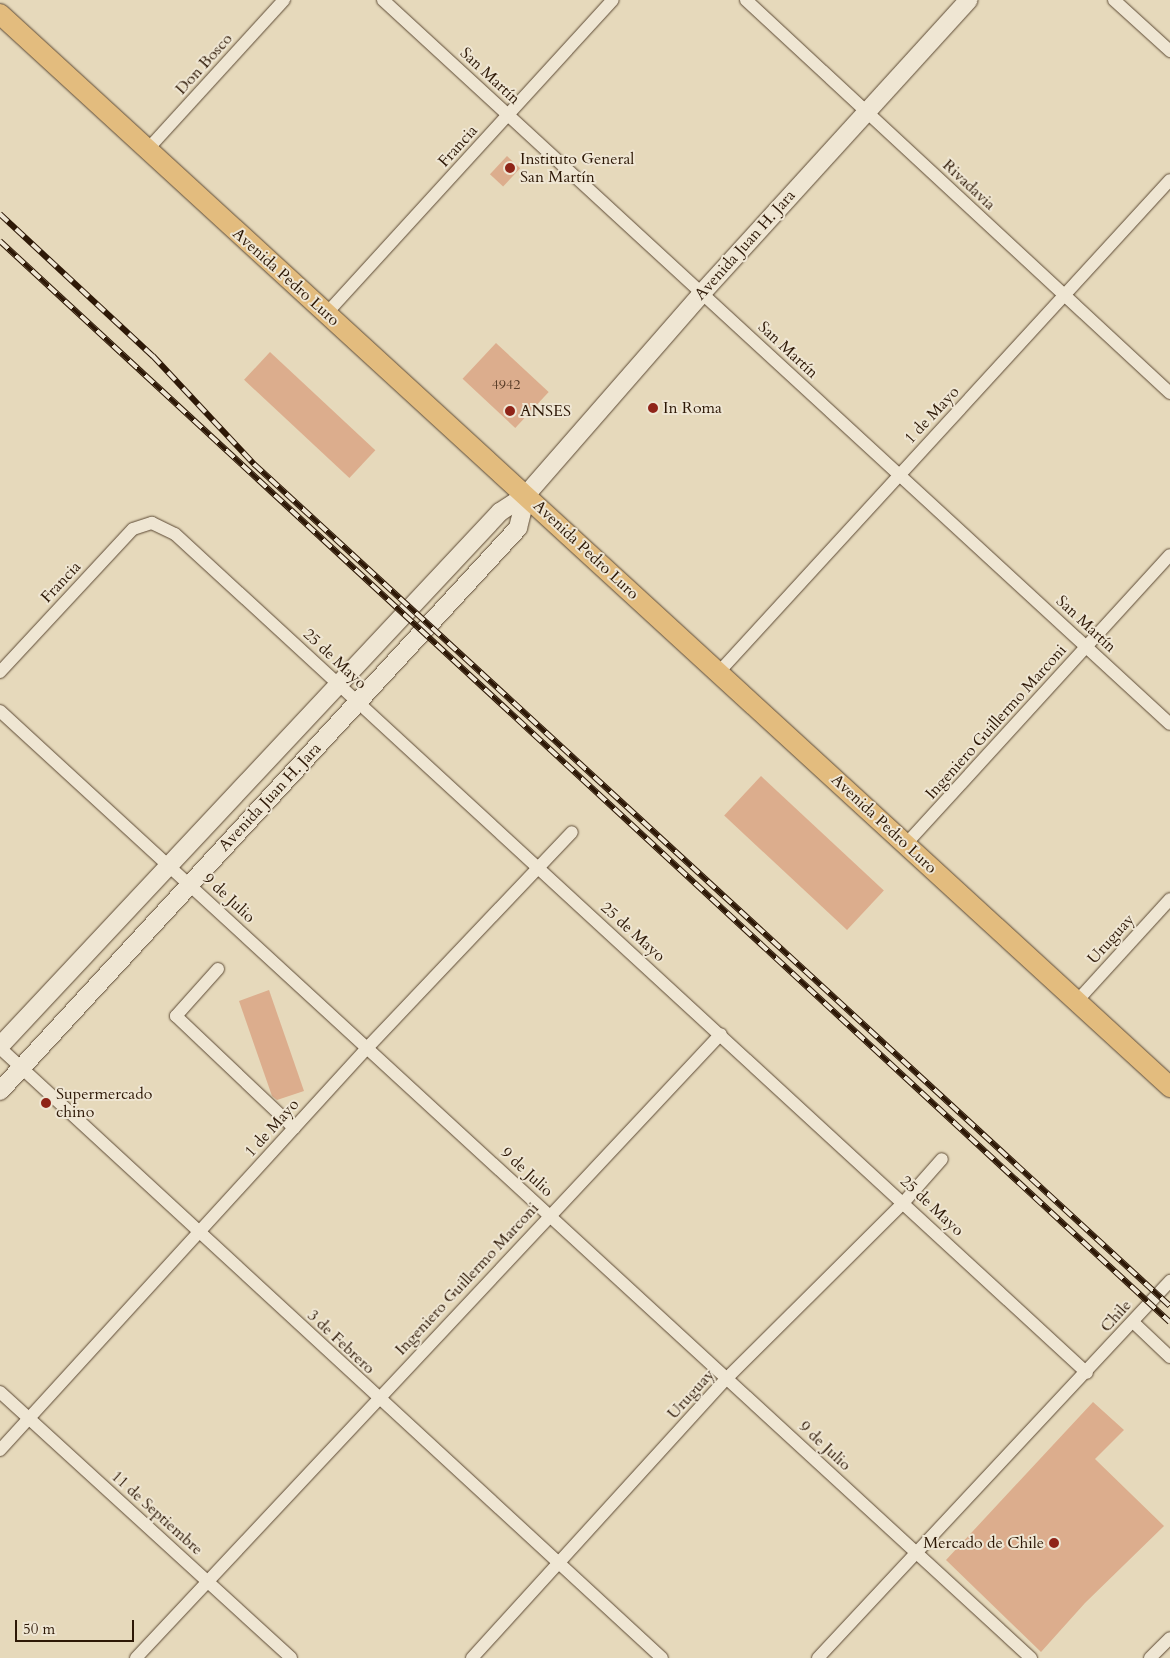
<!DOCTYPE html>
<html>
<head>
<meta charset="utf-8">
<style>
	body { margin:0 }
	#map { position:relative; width:1170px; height:1658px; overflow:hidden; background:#e6d9bb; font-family:Cardo,serif }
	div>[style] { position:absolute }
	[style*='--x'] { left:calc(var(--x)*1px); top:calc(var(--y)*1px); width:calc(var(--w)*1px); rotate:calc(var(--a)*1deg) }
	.building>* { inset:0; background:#dcad8d; transform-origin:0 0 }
	.roads { filter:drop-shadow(0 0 1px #5b4833) drop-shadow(0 0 1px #5b4833) }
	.minor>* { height:12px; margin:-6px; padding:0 6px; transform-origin:6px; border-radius:6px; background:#efe6d3 }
	.secondary>* { height:18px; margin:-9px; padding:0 9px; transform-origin:9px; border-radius:9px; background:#efe6d3 }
	.primary>* { height:20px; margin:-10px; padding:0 10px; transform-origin:10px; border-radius:10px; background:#e3bc7e }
	.rail>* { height:5.5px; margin-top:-2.75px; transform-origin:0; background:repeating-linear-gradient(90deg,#efe6d3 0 11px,#2d1806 0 22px); box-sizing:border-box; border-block:1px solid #2d1806 }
	.dots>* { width:14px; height:14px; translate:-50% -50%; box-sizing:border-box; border:2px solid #efe6d3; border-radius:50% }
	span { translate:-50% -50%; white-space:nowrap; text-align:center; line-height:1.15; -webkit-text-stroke:4px #efe6d3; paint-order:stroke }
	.number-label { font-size:14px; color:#593d28 }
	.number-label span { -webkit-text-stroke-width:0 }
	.street-label { font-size:16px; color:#2d1806 }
	.poi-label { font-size:16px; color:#2d1806 }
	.left { translate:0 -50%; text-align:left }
	.right { translate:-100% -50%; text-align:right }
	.scale { position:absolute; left:15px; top:1620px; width:119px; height:22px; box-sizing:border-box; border:2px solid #2d1806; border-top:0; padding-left:6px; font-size:15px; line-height:18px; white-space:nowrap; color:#2d1806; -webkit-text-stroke:4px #efe6d3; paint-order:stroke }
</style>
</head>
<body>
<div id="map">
	<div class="building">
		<div style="left:507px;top:156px;width:18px;height:25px;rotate:43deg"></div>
		<div style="left:496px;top:343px;width:72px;height:49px;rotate:43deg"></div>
		<div style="left:270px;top:352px;width:144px;height:38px;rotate:43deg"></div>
		<div style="left:761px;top:776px;width:168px;height:54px;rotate:43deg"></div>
		<div style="clip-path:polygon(269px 990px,304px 1091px,277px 1100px,272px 1096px,239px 1001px)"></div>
		<div style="clip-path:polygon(1093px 1402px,1124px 1430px,1095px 1459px,1164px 1526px,1085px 1603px,1041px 1652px,946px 1560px)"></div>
	</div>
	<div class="roads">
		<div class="minor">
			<div style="--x:383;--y:0;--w:1069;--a:42.61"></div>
			<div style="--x:746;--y:0;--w:578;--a:42.83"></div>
			<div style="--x:1114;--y:0;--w:76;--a:42.3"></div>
			<div style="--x:147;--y:150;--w:203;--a:-47.6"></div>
			<div style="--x:326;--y:314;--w:425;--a:-47.6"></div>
			<div style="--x:0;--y:672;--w:195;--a:-47.1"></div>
			<div style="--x:133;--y:529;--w:20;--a:-18"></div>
			<div style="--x:152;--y:523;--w:25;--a:26"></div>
			<div style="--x:175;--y:534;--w:1239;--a:42.61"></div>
			<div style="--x:719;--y:672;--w:667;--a:-47.49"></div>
			<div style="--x:0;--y:711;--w:1400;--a:42.57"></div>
			<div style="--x:906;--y:844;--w:391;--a:-47.6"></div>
			<div style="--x:218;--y:969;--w:63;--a:131.8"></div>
			<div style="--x:176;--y:1016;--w:163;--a:43.5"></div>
			<div style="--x:1077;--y:1001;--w:138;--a:-47.6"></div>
			<div style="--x:0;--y:1048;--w:900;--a:42.66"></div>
			<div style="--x:1133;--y:1322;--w:51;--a:43.4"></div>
			<div style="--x:0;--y:1392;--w:394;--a:42.4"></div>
			<div style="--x:0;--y:1450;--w:546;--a:-47.6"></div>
			<div style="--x:368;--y:1047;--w:296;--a:-46.5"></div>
			<div style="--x:136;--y:1658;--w:855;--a:-46.85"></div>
			<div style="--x:472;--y:1658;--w:379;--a:-47.7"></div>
			<div style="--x:727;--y:1378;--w:250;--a:-44.8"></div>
			<div style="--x:904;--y:1202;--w:57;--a:-48.5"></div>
			<div style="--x:818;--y:1658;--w:516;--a:-46.96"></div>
			<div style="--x:1150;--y:1658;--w:28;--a:-45"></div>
		</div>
		<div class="secondary">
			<div style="--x:0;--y:1046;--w:732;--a:-46.88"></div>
			<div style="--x:500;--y:512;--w:31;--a:-33"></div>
			<div style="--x:526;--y:495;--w:268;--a:-48.9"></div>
			<div style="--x:702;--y:293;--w:396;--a:-47.7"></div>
			<div style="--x:0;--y:1091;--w:765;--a:-47.38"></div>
			<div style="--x:518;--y:528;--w:34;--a:-76"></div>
		</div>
		<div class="primary">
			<div style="--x:0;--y:14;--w:1588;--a:42.52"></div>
		</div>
	</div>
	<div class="rail">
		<div style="--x:0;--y:214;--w:209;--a:42.9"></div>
		<div style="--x:153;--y:356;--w:148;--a:46.9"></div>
		<div style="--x:254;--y:464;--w:1244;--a:42.59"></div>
		<div style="--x:0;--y:241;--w:1593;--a:42.74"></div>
	</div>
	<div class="dots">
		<div style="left:510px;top:168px;background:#8f2418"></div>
		<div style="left:653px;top:408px;background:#8f2418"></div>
		<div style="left:510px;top:411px;background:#8f2418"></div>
		<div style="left:46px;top:1103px;background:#8f2418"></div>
		<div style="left:1054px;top:1543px;background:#8f2418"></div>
	</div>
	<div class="number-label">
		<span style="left:506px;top:385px">4942</span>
	</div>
	<div class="street-label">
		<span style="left:204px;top:64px;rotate:-48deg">Don Bosco</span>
		<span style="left:490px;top:76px;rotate:43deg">San Martín</span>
		<span style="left:458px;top:146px;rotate:-48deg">Francia</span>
		<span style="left:969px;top:185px;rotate:43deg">Rivadavia</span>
		<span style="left:745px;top:245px;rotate:-48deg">Avenida Juan H. Jara</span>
		<span style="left:286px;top:277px;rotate:42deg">Avenida Pedro Luro</span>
		<span style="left:788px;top:350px;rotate:43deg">San Martín</span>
		<span style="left:932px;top:415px;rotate:-47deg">1 de Mayo</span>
		<span style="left:586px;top:550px;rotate:43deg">Avenida Pedro Luro</span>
		<span style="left:61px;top:582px;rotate:-47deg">Francia</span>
		<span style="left:1086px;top:624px;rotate:43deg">San Martín</span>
		<span style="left:335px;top:659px;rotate:43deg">25 de Mayo</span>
		<span style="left:996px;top:722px;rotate:-48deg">Ingeniero Guillermo Marconi</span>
		<span style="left:270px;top:797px;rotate:-47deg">Avenida Juan H. Jara</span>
		<span style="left:884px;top:824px;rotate:43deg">Avenida Pedro Luro</span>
		<span style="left:229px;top:898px;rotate:43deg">9 de Julio</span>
		<span style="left:633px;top:932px;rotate:42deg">25 de Mayo</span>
		<span style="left:1111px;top:939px;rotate:-48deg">Uruguay</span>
		<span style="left:272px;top:1128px;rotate:-48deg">1 de Mayo</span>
		<span style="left:527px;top:1172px;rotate:43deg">9 de Julio</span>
		<span style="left:932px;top:1206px;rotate:43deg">25 de Mayo</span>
		<span style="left:467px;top:1279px;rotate:-47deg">Ingeniero Guillermo Marconi</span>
		<span style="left:1116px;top:1316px;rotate:-48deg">Chile</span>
		<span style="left:341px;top:1342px;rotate:43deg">3 de Febrero</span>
		<span style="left:691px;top:1394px;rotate:-48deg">Uruguay</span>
		<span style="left:825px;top:1446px;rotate:43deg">9 de Julio</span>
		<span style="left:157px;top:1513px;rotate:42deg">11 de Septiembre</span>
	</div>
	<div class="poi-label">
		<span class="left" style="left:520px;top:168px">Instituto General<br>San Martín</span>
		<span class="left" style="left:663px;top:408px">In Roma</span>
		<span class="left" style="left:520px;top:411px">ANSES</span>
		<span class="left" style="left:56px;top:1103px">Supermercado<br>chino</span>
		<span class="right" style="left:1044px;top:1543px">Mercado de Chile</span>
	</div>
	<div class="scale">50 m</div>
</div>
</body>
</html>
